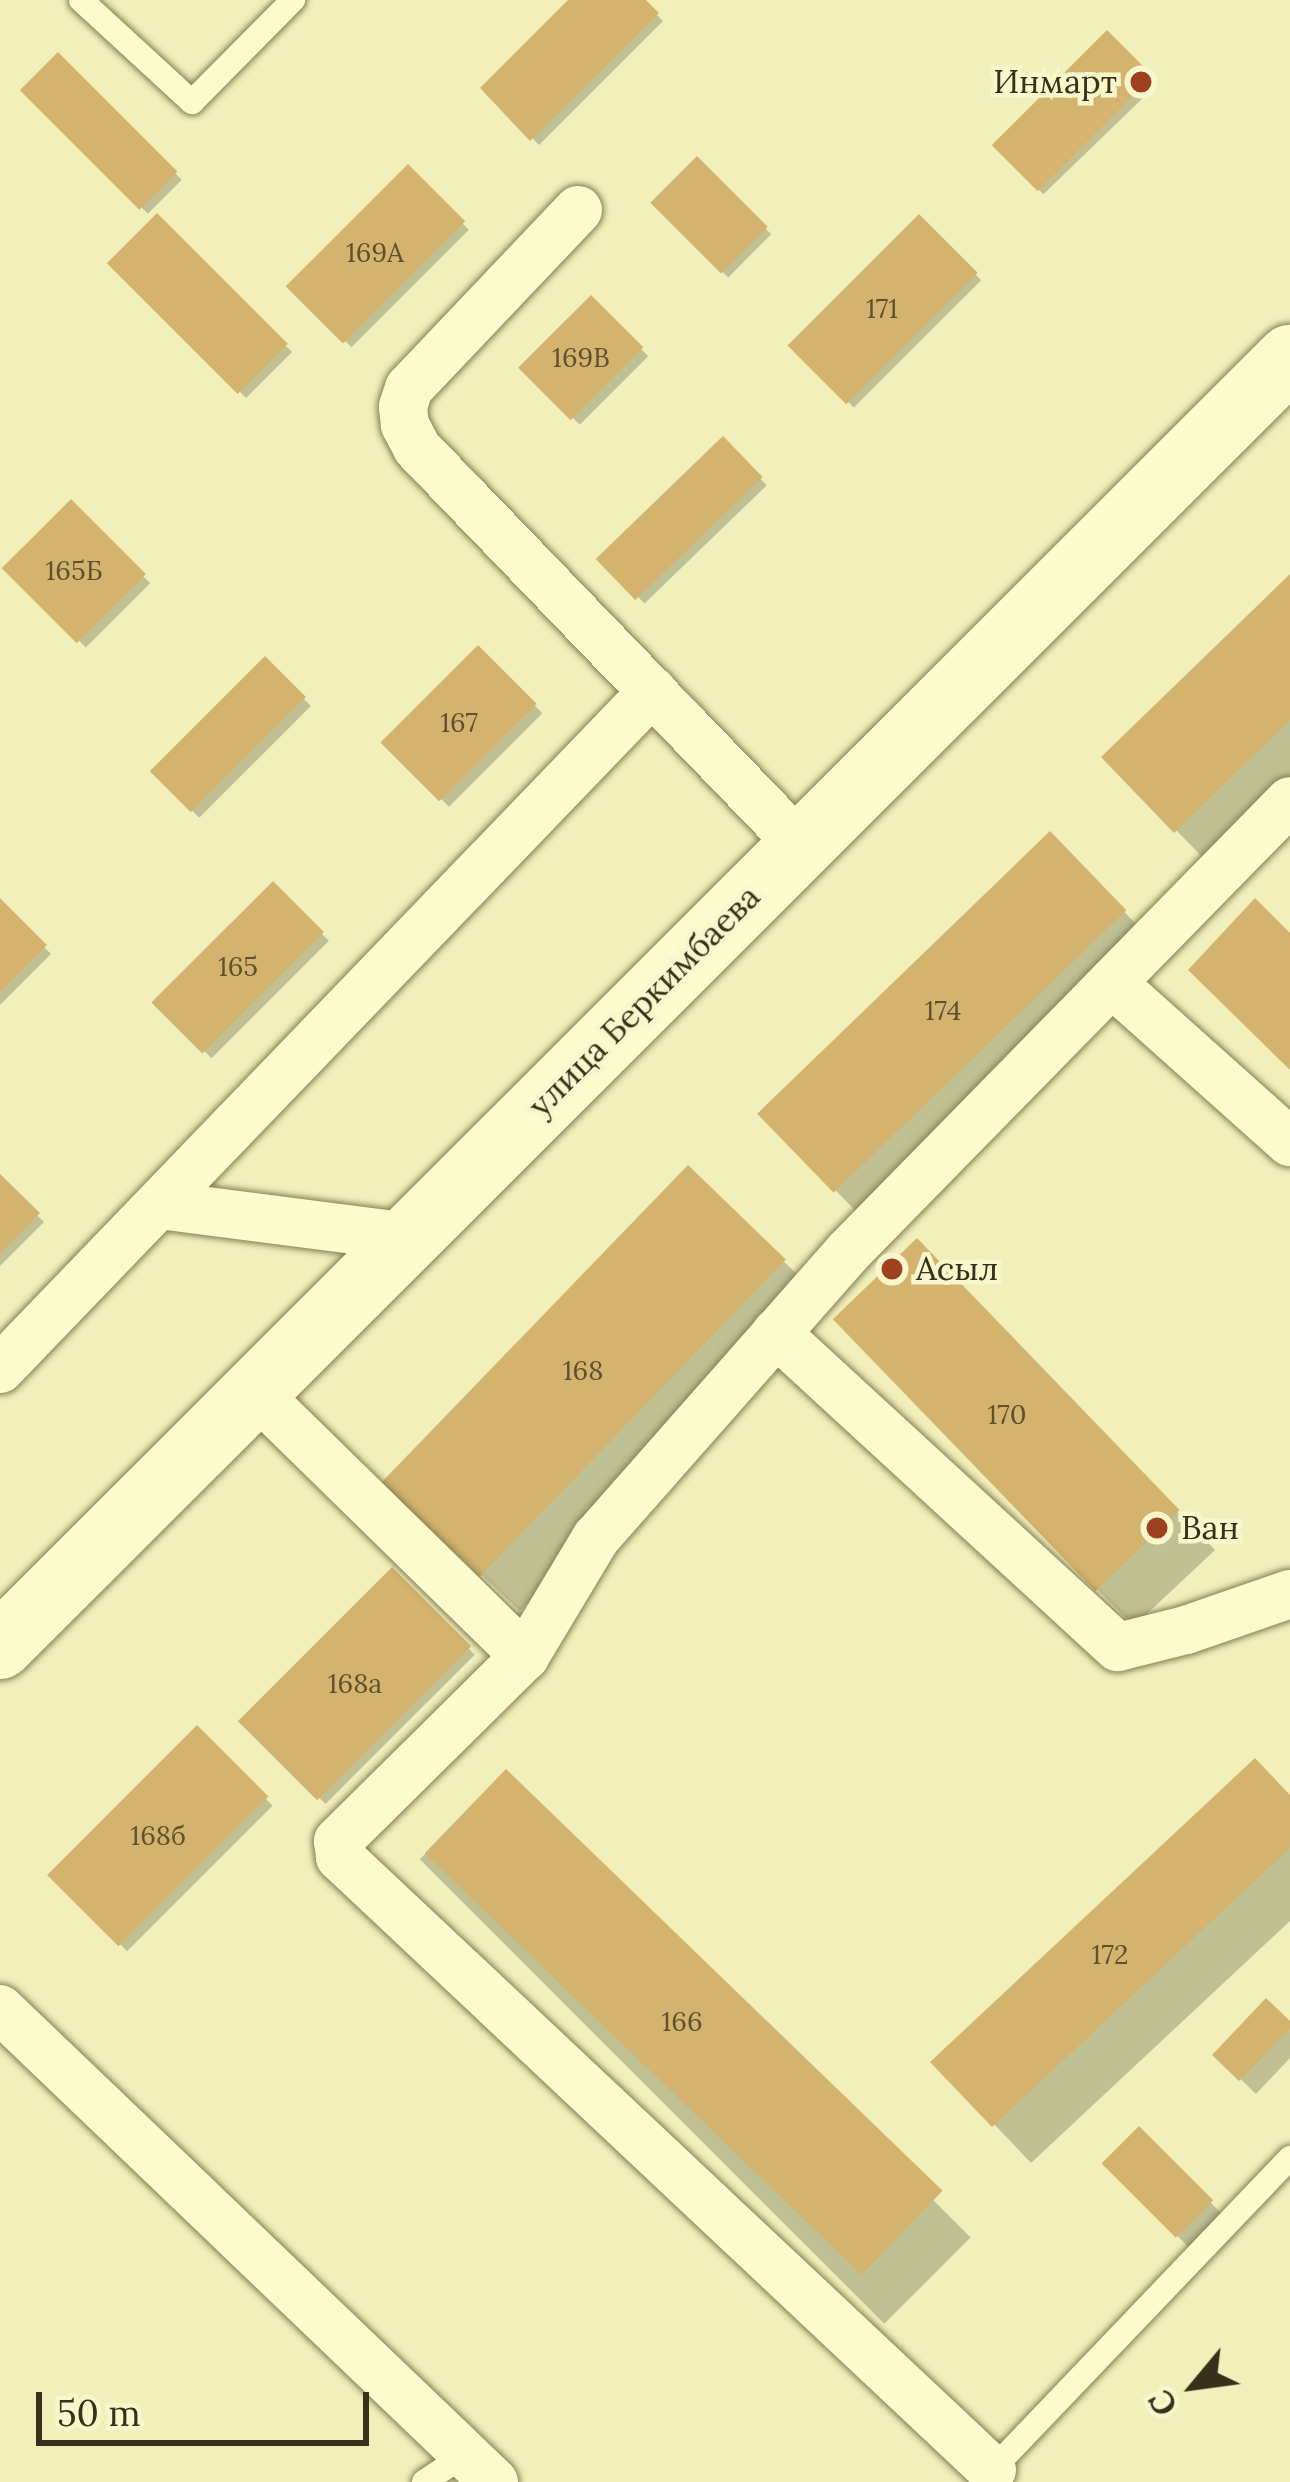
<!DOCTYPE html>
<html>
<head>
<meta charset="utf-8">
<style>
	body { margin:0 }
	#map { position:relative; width:1290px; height:2482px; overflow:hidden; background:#f1f0bb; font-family:Lora,serif }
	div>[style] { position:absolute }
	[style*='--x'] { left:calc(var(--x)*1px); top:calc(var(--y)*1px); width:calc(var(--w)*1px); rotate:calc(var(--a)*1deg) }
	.shadow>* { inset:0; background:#0003; transform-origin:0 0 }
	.building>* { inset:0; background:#d3b36d; transform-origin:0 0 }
	.roads { filter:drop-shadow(0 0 3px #897f53) drop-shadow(0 0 3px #897f53) }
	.lane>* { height:24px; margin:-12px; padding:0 12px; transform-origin:12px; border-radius:12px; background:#fcfbce }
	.street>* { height:48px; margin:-24px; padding:0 24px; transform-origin:24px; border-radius:24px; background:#fcfbce }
	.secondary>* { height:66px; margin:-33px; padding:0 33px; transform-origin:33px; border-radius:33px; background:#fcfbce }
	.dots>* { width:33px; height:33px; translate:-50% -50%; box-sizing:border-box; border:6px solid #f8f7cb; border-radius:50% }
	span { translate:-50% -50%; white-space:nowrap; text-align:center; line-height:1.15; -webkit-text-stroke:9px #f8f7cb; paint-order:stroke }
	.number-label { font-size:27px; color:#5e512f }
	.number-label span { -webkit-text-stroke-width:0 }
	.poi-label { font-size:33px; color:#37301a }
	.right { translate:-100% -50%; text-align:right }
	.left { translate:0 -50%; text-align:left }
	.street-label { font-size:33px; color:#37301a }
	.north { position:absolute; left:1134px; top:2326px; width:120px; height:120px; -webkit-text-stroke:9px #f8f7cb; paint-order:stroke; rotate:241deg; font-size:33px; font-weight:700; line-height:48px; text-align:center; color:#37301a }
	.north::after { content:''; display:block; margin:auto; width:42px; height:54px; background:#37301a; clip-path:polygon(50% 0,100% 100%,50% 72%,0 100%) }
	.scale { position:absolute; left:36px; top:2392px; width:333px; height:54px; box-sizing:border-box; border:6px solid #37301a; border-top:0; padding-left:15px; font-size:36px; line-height:42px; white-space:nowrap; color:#37301a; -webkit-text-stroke:9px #f8f7cb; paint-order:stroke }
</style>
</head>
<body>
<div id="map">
	<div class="shadow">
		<div style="clip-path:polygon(572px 0,642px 0,663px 21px,539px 145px,484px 88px)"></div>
		<div style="left:1107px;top:34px;width:71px;height:157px;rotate:46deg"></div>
		<div style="left:58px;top:56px;width:175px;height:48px;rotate:45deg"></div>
		<div style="left:697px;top:160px;width:105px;height:61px;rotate:45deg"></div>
		<div style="left:408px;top:169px;width:86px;height:166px;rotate:45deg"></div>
		<div style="left:157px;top:217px;width:191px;height:65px;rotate:45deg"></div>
		<div style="left:919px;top:218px;width:88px;height:180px;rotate:45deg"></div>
		<div style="left:591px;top:299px;width:81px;height:97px;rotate:45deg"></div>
		<div style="left:723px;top:440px;width:63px;height:170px;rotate:46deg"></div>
		<div style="left:71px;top:504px;width:112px;height:91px;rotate:45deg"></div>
		<div style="clip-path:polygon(1290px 578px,1290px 794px,1213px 868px,1105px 757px)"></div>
		<div style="left:478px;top:649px;width:91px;height:132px;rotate:45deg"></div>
		<div style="left:265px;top:660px;width:65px;height:158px;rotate:45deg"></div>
		<div style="left:1050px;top:835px;width:160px;height:401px;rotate:46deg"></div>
		<div style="left:273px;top:885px;width:79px;height:166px;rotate:45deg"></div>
		<div style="clip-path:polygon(0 903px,51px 954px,0 1005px)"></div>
		<div style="left:688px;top:1169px;width:186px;height:435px;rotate:44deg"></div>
		<div style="clip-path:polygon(0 1178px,44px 1222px,0 1266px)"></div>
		<div style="clip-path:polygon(954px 1279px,1215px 1550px,1134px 1626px,1097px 1589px)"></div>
		<div style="left:392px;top:1572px;width:117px;height:211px;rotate:45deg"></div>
		<div style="left:197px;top:1730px;width:107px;height:206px;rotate:45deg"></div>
		<div style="left:506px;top:1773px;width:657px;height:122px;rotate:45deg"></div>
		<div style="clip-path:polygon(1290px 1797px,1290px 1921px,1031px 2163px,935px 2062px)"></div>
		<div style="clip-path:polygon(1290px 2025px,1290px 2058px,1256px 2094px,1216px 2055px)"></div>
		<div style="left:1139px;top:2131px;width:122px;height:47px;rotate:45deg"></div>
	</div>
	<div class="building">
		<div style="clip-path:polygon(568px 0,646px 0,659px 13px,530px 141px,480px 88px)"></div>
		<div style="left:1107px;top:30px;width:65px;height:163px;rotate:45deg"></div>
		<div style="left:58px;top:52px;width:169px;height:54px;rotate:45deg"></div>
		<div style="left:697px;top:156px;width:100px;height:66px;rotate:45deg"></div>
		<div style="left:408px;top:164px;width:81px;height:173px;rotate:45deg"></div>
		<div style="left:157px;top:213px;width:185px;height:71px;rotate:45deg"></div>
		<div style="left:919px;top:214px;width:83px;height:186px;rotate:45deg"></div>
		<div style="left:591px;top:295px;width:74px;height:103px;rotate:45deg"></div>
		<div style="left:723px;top:436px;width:57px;height:177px;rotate:46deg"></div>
		<div style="left:71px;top:499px;width:106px;height:98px;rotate:45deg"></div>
		<div style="clip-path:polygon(1290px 574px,1290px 720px,1174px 833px,1101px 757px)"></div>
		<div style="left:478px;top:645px;width:83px;height:138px;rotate:45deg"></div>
		<div style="left:265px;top:656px;width:58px;height:163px;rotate:45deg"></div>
		<div style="left:1050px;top:831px;width:110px;height:407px;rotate:46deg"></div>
		<div style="left:273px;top:881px;width:72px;height:172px;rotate:45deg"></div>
		<div style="clip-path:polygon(0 898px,47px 945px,0 992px)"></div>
		<div style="clip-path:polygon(1255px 898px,1290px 933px,1290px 1070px,1188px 970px)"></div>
		<div style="left:688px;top:1165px;width:136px;height:441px;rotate:44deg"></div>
		<div style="clip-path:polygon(0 1174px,40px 1213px,0 1253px)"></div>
		<div style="left:917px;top:1238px;width:378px;height:117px;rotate:46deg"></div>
		<div style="left:392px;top:1567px;width:112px;height:218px;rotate:45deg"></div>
		<div style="left:197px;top:1725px;width:101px;height:212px;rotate:45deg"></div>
		<div style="clip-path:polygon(1255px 1758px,1290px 1795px,1290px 1848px,992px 2127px,930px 2062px)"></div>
		<div style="left:506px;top:1769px;width:607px;height:117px;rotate:44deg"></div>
		<div style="clip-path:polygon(1266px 1998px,1290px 2021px,1290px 2029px,1239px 2081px,1212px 2055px)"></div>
		<div style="left:1139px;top:2126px;width:105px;height:53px;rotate:45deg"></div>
	</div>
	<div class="roads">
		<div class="lane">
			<div style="--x:81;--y:0;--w:151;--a:42.6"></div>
			<div style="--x:192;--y:102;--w:144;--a:-45.3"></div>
			<div style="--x:986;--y:2476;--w:440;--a:-46.3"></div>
			<div style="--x:424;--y:2482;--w:50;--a:-33.7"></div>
		</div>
		<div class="street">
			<div style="--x:578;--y:210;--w:245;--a:133.5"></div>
			<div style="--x:409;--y:388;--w:20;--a:108"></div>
			<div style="--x:403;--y:407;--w:18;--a:84"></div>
			<div style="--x:405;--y:425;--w:26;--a:62"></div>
			<div style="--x:417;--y:448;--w:552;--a:46.03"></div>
			<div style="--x:1112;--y:983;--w:239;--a:41.8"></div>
			<div style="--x:159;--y:1205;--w:253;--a:7.3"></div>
			<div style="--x:776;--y:1333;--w:464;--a:42.6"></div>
			<div style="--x:1118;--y:1647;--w:70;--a:-14"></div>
			<div style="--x:1186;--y:1630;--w:110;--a:-19.1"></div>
			<div style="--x:0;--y:1369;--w:941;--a:-46.08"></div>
			<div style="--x:255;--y:1392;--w:378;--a:44.4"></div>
			<div style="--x:0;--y:2009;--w:684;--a:43.76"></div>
			<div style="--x:992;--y:2470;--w:895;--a:-136.77"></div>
			<div style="--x:340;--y:1857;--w:16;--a:-97"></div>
			<div style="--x:338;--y:1841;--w:263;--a:-44.7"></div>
			<div style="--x:525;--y:1656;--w:138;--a:-59"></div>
			<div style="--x:596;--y:1538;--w:381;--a:-48.6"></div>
			<div style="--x:848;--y:1252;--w:631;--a:-45.58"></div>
		</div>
		<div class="secondary">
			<div style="--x:0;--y:1646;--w:1823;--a:-44.96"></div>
		</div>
	</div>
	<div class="dots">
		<div style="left:1141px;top:82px;background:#9d411f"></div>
		<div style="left:892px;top:1269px;background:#9d411f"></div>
		<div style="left:1157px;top:1528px;background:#9d411f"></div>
	</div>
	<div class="number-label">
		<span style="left:375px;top:253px">169А</span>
		<span style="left:882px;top:309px">171</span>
		<span style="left:581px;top:358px">169В</span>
		<span style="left:74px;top:571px">165Б</span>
		<span style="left:459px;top:723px">167</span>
		<span style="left:238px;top:967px">165</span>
		<span style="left:943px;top:1011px">174</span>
		<span style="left:583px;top:1371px">168</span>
		<span style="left:1007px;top:1415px">170</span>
		<span style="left:355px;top:1684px">168а</span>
		<span style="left:158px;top:1836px">168б</span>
		<span style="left:1110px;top:1955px">172</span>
		<span style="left:682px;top:2022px">166</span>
	</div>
	<div class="poi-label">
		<span class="right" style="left:1117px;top:82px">Инмарт</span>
		<span class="left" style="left:916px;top:1269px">Асыл</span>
		<span class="left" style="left:1181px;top:1528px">Ван</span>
	</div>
	<div class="street-label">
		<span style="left:644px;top:1001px;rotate:-45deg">улица Беркимбаева</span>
	</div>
	<div class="north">С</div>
	<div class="scale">50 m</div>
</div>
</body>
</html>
